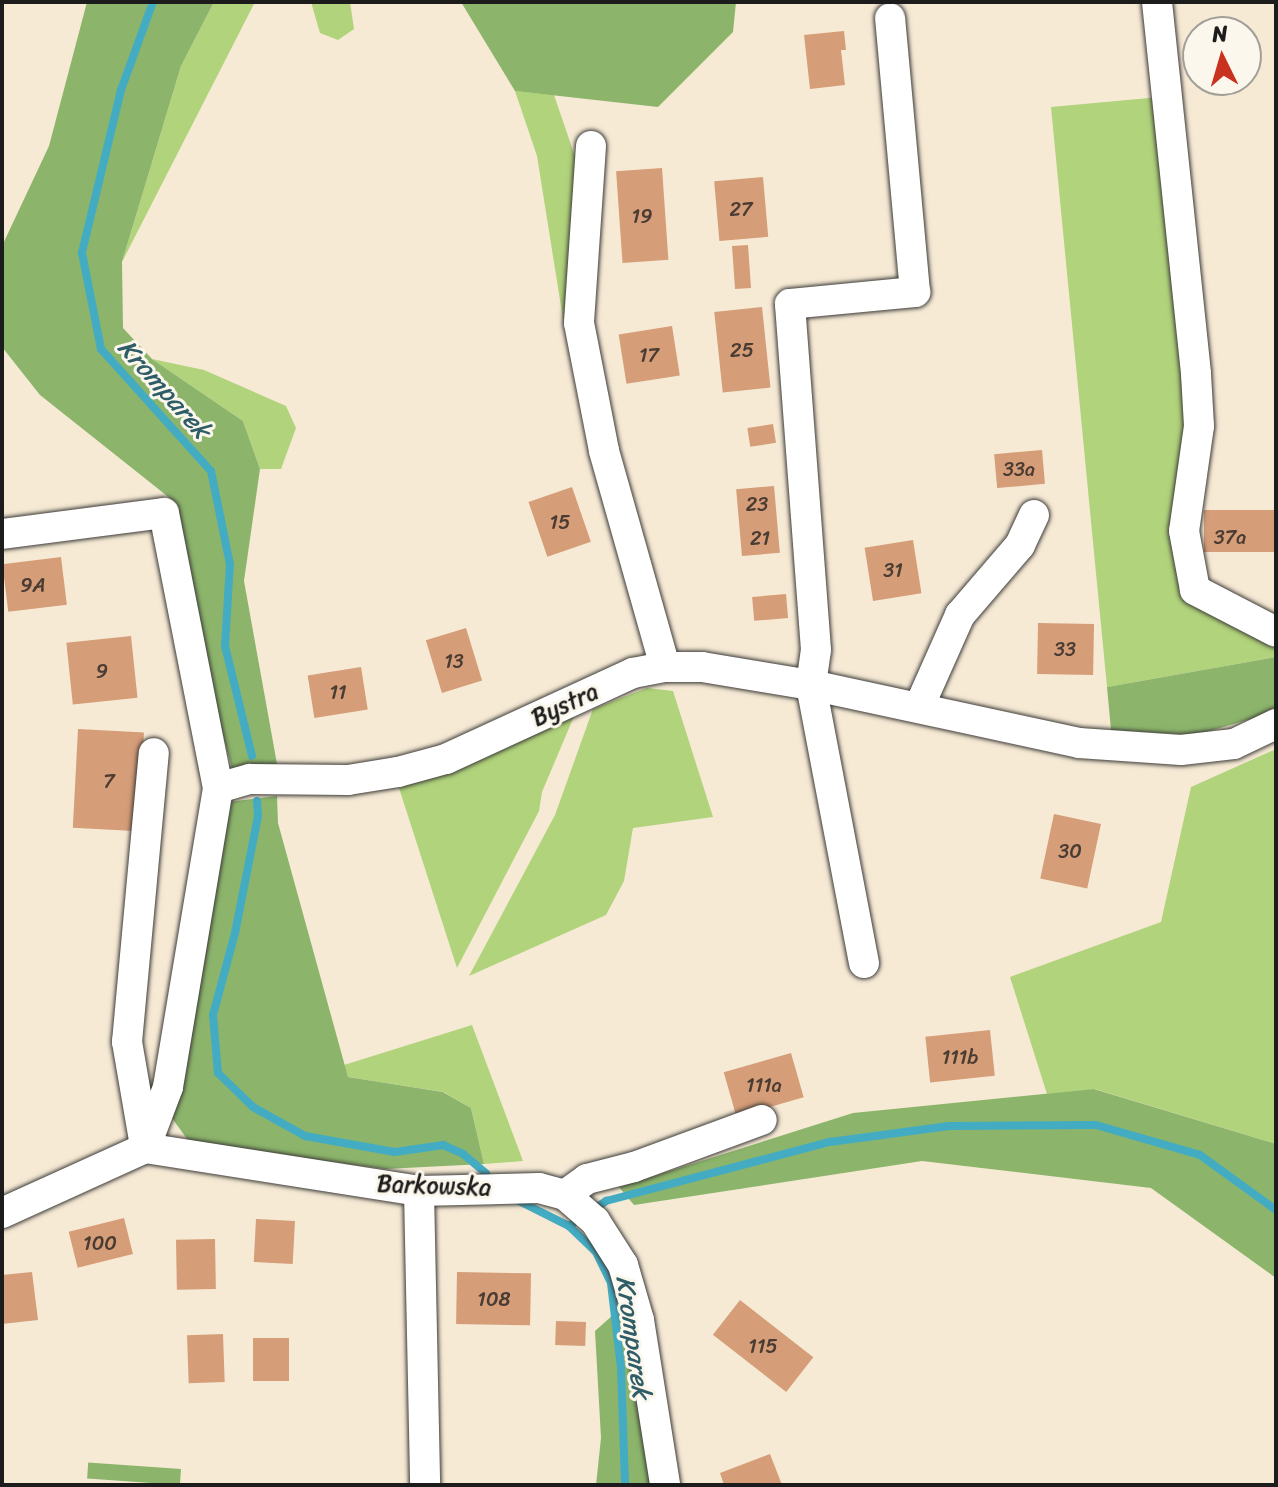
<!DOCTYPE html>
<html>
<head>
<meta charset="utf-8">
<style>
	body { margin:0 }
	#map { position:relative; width:1278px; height:1487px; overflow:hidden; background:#f6ead5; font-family:Sriracha,sans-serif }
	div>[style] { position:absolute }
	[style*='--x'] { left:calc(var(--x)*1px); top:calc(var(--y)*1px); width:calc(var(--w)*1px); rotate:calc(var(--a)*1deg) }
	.green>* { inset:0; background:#b0d37b }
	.forest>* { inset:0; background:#8cb56b; transform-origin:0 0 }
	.stream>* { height:8px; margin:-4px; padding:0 4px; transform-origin:4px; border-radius:4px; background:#43acc3 }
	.building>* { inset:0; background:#d59d78; transform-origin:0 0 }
	.roads { filter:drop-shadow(0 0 2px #3d3b38) drop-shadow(0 0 2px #3d3b38) }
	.minor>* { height:30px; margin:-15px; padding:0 15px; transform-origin:15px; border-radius:15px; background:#fff }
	span { translate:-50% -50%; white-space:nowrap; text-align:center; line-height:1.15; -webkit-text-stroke:6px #fbf7ec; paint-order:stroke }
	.number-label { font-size:20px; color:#4a3c33 }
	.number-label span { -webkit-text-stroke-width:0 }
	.street-label { font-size:24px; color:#1c1c1c }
	.water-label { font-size:26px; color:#2e5d67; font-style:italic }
	.frame { position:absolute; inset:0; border:4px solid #1c1c1c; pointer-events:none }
	.north { position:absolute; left:1182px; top:16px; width:80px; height:80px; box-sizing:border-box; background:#fbf7ec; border:2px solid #a29f99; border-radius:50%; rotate:355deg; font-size:22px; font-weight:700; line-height:32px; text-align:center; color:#1c1c1c }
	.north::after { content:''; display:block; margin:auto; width:28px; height:36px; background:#c8321e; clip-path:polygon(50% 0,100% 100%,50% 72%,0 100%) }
</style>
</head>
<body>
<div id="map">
	<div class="green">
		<div style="clip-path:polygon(214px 2px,255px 2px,122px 262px,181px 66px)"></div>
		<div style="clip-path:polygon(311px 2px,350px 2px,354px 29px,338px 40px,320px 33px)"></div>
		<div style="clip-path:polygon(515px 91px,554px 95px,579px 168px,564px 325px,537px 156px)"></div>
		<div style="clip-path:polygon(1160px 97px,1190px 402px,1177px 560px,1276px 647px,1276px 657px,1107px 687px,1051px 107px)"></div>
		<div style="clip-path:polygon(152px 359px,204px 370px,286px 406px,296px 428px,281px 469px,260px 469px,243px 421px)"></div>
		<div style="clip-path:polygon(647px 688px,673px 691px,713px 817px,633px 828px,624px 881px,606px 915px,469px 976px,555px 815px,593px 709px)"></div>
		<div style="clip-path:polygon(575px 714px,542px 792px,539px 811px,457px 968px,399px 788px)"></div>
		<div style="clip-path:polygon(1276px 749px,1276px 1144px,1095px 1089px,1047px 1094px,1010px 977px,1161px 922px,1191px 787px)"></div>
		<div style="clip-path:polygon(472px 1025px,523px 1161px,484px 1164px,471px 1108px,444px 1092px,348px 1077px,344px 1065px)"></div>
	</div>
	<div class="forest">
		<div style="clip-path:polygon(87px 2px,214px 2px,181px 66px,122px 262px,123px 328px,152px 359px,243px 421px,260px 469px,244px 581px,277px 764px,232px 768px,185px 598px,176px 503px,40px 395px,2px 347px,2px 246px,49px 146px)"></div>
		<div style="clip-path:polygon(461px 2px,736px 2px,733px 32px,658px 107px,515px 91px)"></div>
		<div style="clip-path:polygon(1276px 657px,1276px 707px,1254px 718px,1196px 735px,1111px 730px,1107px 687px)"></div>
		<div style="clip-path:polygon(277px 796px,278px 823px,348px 1077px,443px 1092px,471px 1108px,484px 1164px,385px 1169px,190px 1143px,169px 1114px,228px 802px)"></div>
		<div style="clip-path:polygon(1094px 1089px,1276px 1144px,1276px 1278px,1151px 1188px,922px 1161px,634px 1205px,619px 1187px,853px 1113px)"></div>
		<div style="clip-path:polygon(623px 1306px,651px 1485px,596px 1485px,601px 1438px,595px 1331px)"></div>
		<div style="left:181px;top:1469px;width:16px;height:93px;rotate:94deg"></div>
	</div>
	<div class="stream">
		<div style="--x:153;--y:2;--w:94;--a:110"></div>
		<div style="--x:121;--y:90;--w:168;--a:103.5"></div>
		<div style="--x:82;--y:253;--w:98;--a:78.8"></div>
		<div style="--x:101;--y:349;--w:164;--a:48"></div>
		<div style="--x:211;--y:471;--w:95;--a:78.5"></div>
		<div style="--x:230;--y:564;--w:82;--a:93.5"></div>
		<div style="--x:225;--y:646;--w:113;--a:76.2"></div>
		<div style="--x:257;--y:801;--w:15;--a:86"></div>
		<div style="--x:258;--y:816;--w:119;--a:101.1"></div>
		<div style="--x:235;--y:933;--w:85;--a:105"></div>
		<div style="--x:213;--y:1015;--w:58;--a:85.1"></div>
		<div style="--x:218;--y:1073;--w:49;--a:44.2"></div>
		<div style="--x:253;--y:1107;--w:60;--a:29.1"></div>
		<div style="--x:305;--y:1136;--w:91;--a:10.1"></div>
		<div style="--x:395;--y:1152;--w:49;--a:-8.3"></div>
		<div style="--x:443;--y:1145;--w:22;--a:24"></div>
		<div style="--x:463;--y:1154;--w:30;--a:40"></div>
		<div style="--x:515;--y:1199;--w:60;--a:26.6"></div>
		<div style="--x:569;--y:1226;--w:37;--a:44"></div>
		<div style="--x:596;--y:1252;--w:34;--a:64"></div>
		<div style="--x:611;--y:1283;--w:86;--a:83.3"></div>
		<div style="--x:621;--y:1368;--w:117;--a:88"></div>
		<div style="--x:569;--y:1226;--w:45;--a:-34"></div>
		<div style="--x:606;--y:1201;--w:232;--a:-14.8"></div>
		<div style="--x:830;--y:1142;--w:120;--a:-7.7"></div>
		<div style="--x:949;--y:1126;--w:147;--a:-0.4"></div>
		<div style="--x:1096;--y:1125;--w:108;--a:16.1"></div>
		<div style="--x:1200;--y:1155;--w:94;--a:35.9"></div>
	</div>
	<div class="building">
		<div style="clip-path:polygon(844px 31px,846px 50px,841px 50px,845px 85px,810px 89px,804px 35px)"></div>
		<div style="left:662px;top:168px;width:92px;height:46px;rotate:86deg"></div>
		<div style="left:763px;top:177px;width:60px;height:49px;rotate:85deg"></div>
		<div style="left:748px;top:245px;width:43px;height:16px;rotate:86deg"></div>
		<div style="left:762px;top:307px;width:81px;height:48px;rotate:84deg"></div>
		<div style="left:672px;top:326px;width:50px;height:54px;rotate:81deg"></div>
		<div style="left:773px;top:424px;width:19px;height:26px;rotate:81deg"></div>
		<div style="left:1042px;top:450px;width:34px;height:48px;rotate:85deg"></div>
		<div style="left:774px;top:486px;width:67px;height:38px;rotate:85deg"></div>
		<div style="left:572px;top:487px;width:58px;height:46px;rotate:71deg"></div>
		<div style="left:1276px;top:510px;width:42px;height:72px;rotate:90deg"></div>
		<div style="left:913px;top:540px;width:54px;height:49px;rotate:81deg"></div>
		<div style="left:61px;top:557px;width:48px;height:59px;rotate:83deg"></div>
		<div style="left:786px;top:594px;width:24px;height:34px;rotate:85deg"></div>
		<div style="left:1038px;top:623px;width:56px;height:51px;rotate:1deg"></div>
		<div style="left:466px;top:628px;width:55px;height:42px;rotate:73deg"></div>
		<div style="left:131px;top:636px;width:62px;height:65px;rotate:84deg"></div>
		<div style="left:361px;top:667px;width:43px;height:54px;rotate:81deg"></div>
		<div style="left:78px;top:729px;width:66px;height:99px;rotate:3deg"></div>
		<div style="left:1054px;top:814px;width:48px;height:66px;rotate:12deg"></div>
		<div style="left:990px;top:1030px;width:46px;height:65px;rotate:84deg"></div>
		<div style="left:791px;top:1053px;width:46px;height:70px;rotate:74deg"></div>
		<div style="left:124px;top:1218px;width:37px;height:57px;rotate:76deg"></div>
		<div style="left:256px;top:1219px;width:39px;height:43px;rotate:3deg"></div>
		<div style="left:215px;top:1239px;width:50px;height:39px;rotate:89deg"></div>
		<div style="clip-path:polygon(32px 1272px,38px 1320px,2px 1324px,2px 1275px)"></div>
		<div style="left:457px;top:1272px;width:74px;height:52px;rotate:1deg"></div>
		<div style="left:740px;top:1300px;width:93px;height:44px;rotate:38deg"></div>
		<div style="left:556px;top:1321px;width:30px;height:24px;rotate:2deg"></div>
		<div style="left:223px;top:1334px;width:48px;height:36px;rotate:88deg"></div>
		<div style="left:253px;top:1338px;width:36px;height:43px"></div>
		<div style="clip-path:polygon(770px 1454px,782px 1485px,724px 1485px,720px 1473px)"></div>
	</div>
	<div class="roads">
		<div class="minor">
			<div style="--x:1157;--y:2;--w:374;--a:84"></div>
			<div style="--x:1196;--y:374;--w:52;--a:86.7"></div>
			<div style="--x:1199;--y:426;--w:106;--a:98.1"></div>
			<div style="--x:1184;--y:531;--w:60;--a:79.4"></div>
			<div style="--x:1195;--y:590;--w:91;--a:27.4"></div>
			<div style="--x:591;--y:146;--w:177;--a:93.9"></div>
			<div style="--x:579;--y:323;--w:130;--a:78.9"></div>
			<div style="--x:604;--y:451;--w:224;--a:74.2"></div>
			<div style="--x:2;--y:534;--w:163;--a:-7.4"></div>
			<div style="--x:164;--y:513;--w:280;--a:78.9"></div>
			<div style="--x:919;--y:707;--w:101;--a:-66"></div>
			<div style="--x:960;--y:615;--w:92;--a:-49.4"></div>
			<div style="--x:1020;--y:545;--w:33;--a:-65"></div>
			<div style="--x:864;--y:963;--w:283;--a:-100.8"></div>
			<div style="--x:811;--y:685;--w:35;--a:-82"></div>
			<div style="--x:816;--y:650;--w:347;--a:-94.3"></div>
			<div style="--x:790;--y:304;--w:126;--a:-5.5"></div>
			<div style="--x:915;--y:292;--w:275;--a:-95.2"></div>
			<div style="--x:145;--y:1146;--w:106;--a:-99.8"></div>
			<div style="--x:127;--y:1042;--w:290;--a:-84.7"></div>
			<div style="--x:145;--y:1148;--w:65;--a:-69.3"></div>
			<div style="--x:168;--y:1087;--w:303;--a:-80.5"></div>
			<div style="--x:218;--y:788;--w:33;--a:-16"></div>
			<div style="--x:250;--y:779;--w:98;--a:0.6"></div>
			<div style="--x:348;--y:780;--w:51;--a:-9.1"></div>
			<div style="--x:398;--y:772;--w:50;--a:-15.2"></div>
			<div style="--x:446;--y:759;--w:206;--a:-24.7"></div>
			<div style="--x:633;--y:673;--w:33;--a:-11"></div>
			<div style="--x:665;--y:667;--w:37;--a:0"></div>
			<div style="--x:702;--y:667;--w:110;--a:9.4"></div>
			<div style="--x:811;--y:685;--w:274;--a:12.2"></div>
			<div style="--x:1079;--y:743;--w:102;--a:3.9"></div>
			<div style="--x:1181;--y:750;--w:53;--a:-6.5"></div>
			<div style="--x:1234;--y:744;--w:47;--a:-25.5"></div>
			<div style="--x:419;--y:1191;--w:294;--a:88.8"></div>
			<div style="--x:565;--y:1195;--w:27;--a:-36"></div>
			<div style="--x:587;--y:1179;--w:49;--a:-14.3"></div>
			<div style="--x:634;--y:1167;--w:136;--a:-20.2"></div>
			<div style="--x:2;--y:1213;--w:157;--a:-24.4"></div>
			<div style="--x:145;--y:1148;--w:277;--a:8.9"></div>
			<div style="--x:419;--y:1191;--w:120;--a:-1.4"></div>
			<div style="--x:539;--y:1188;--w:27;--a:15"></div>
			<div style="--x:565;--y:1195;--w:40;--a:41"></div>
			<div style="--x:595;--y:1221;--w:52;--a:57.5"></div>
			<div style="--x:623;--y:1265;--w:57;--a:73.8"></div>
			<div style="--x:639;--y:1320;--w:167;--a:81"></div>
		</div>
	</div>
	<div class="number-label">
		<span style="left:741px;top:209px">27</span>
		<span style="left:642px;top:216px">19</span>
		<span style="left:742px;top:350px">25</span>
		<span style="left:649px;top:355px">17</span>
		<span style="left:1019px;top:469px">33a</span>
		<span style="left:757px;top:504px">23</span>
		<span style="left:560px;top:522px">15</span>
		<span style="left:1230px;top:537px">37a</span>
		<span style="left:760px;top:538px">21</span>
		<span style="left:893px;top:570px">31</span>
		<span style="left:33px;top:585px">9A</span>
		<span style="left:1065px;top:649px">33</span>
		<span style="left:454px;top:661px">13</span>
		<span style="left:102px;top:671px">9</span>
		<span style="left:338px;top:692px">11</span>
		<span style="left:109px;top:781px">7</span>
		<span style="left:1070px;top:851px">30</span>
		<span style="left:960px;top:1057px">111b</span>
		<span style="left:764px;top:1085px">111a</span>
		<span style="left:100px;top:1243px">100</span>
		<span style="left:494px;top:1299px">108</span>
		<span style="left:763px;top:1346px">115</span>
	</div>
	<div class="street-label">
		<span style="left:565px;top:705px;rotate:-25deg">Bystra</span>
		<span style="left:434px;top:1186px;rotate:2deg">Barkowska</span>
	</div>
	<div class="water-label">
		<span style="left:164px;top:389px;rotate:48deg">Kromparek</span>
		<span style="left:633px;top:1337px;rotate:82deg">Kromparek</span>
	</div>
	<div class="frame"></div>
	<div class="north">N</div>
</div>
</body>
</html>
